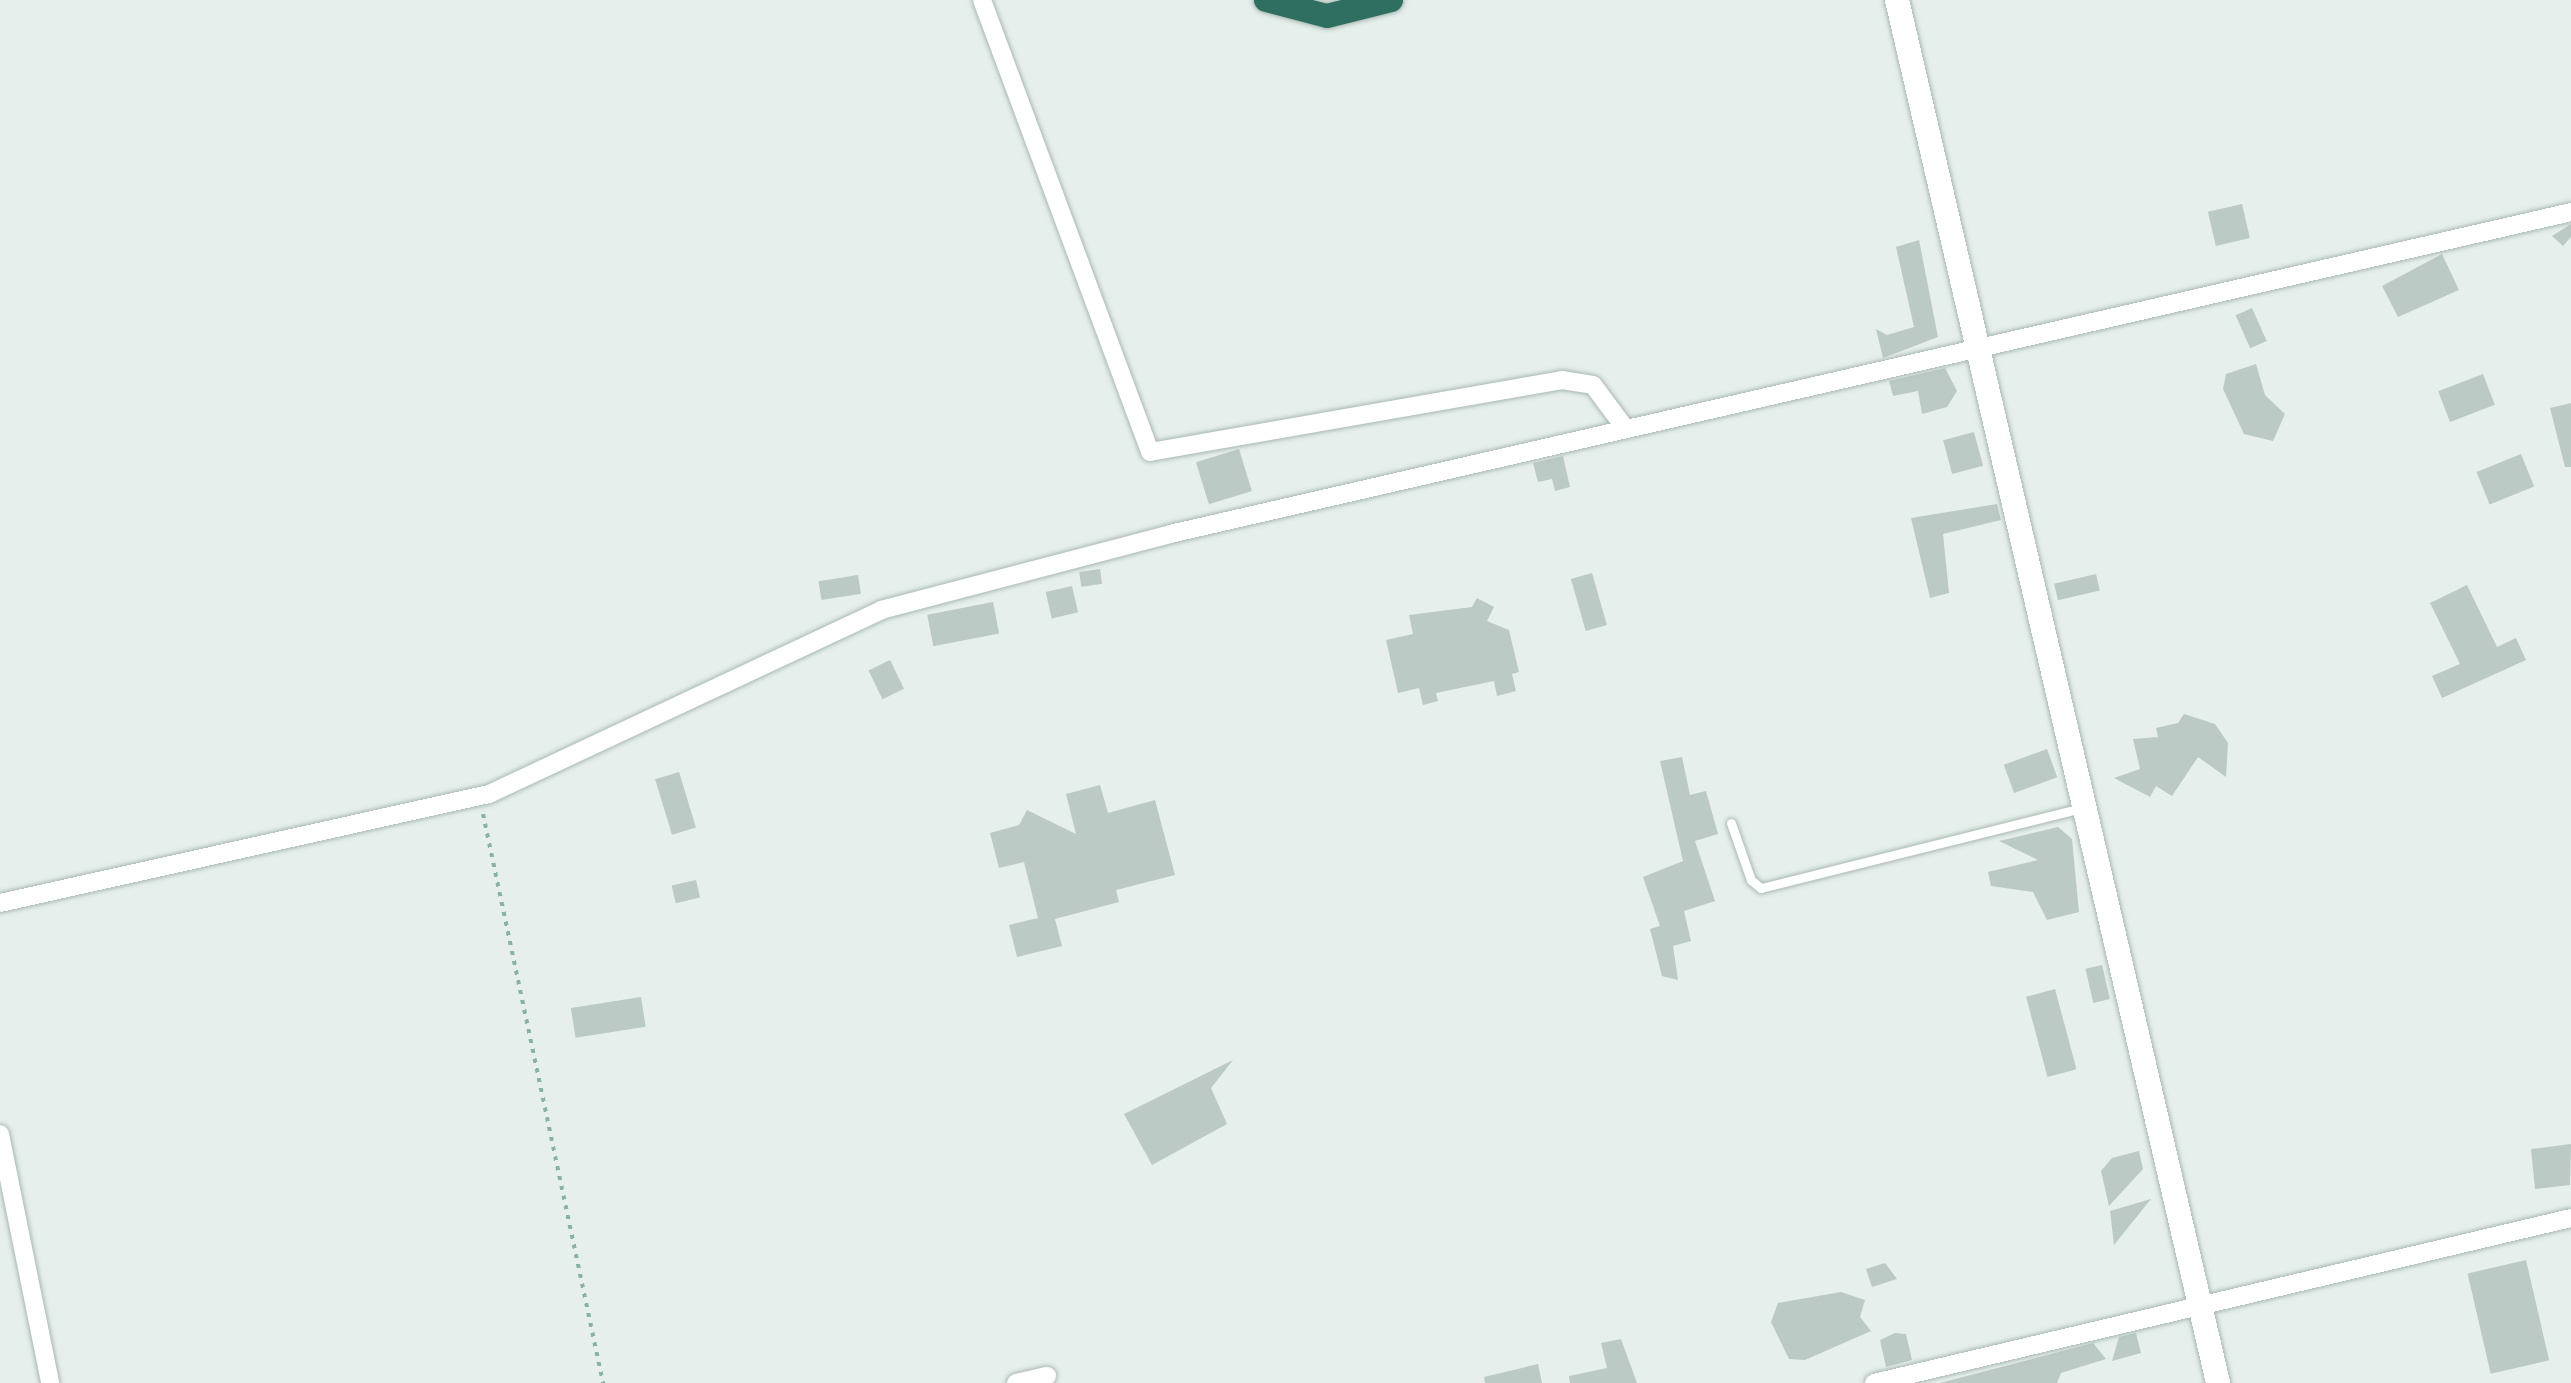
<!DOCTYPE html>
<html>
<head>
<meta charset="utf-8">
<style>
	body { margin:0 }
	#map { position:relative; width:2571px; height:1383px; overflow:hidden; background:#e6efeb; font-family:"Fira Sans Condensed",sans-serif }
	div>[style] { position:absolute }
	[style*='--x'] { left:calc(var(--x)*1px); top:calc(var(--y)*1px); width:calc(var(--w)*1px); rotate:calc(var(--a)*1deg) }
	.building>* { inset:0; background:#bbcac4; transform-origin:0 0 }
	.path>* { height:4px; margin-top:-2px; transform-origin:0; background:repeating-linear-gradient(90deg,#86b3a5 0 4px,transparent 0 10px) }
	.roads { filter:drop-shadow(0 0 2px #a8b8b2) drop-shadow(0 0 2px #a8b8b2) }
	.lane>* { height:9px; margin:-4.5px; padding:0 4.5px; transform-origin:4.5px; border-radius:4.5px; background:#fff }
	.street>* { height:18px; margin:-9px; padding:0 9px; transform-origin:9px; border-radius:9px; background:#fff }
	.secondary>* { height:24px; margin:-12px; padding:0 12px; transform-origin:12px; border-radius:12px; background:#fff }
	.highway>* { height:24px; margin:-12px; padding:0 12px; transform-origin:12px; border-radius:12px; background:#2f6f62 }
	span { translate:-50% -50%; white-space:nowrap; text-align:center; line-height:1.15; -webkit-text-stroke:7px #f7fbf9; paint-order:stroke }
</style>
</head>
<body>
<div id="map">
	<div class="building">
		<div style="left:2242px;top:204px;width:35px;height:35px;rotate:77deg"></div>
		<div style="clip-path:polygon(2571px 224px,2571px 237px,2563px 246px,2552px 236px)"></div>
		<div style="clip-path:polygon(1919px 240px,1938px 337px,1883px 358px,1876px 329px,1887px 335px,1914px 327px,1896px 247px)"></div>
		<div style="clip-path:polygon(2442px 254px,2459px 290px,2398px 317px,2382px 286px)"></div>
		<div style="left:2252px;top:308px;width:36px;height:18px;rotate:66deg"></div>
		<div style="clip-path:polygon(2256px 364px,2265px 395px,2285px 414px,2273px 441px,2244px 434px,2223px 389px,2226px 374px)"></div>
		<div style="clip-path:polygon(1945px 368px,1957px 391px,1947px 407px,1922px 414px,1918px 391px,1893px 396px,1889px 381px)"></div>
		<div style="left:2483px;top:374px;width:33px;height:48px;rotate:69deg"></div>
		<div style="clip-path:polygon(2571px 403px,2571px 467px,2565px 467px,2550px 408px)"></div>
		<div style="left:1974px;top:432px;width:35px;height:32px;rotate:75deg"></div>
		<div style="left:1239px;top:449px;width:44px;height:45px;rotate:73deg"></div>
		<div style="left:2521px;top:454px;width:35px;height:48px;rotate:68deg"></div>
		<div style="clip-path:polygon(1563px 456px,1570px 487px,1555px 491px,1552px 479px,1538px 482px,1533px 463px)"></div>
		<div style="clip-path:polygon(1997px 504px,2001px 520px,1943px 534px,1949px 593px,1930px 598px,1911px 518px)"></div>
		<div style="left:1100px;top:569px;width:15px;height:21px;rotate:82deg"></div>
		<div style="left:1592px;top:573px;width:54px;height:22px;rotate:74deg"></div>
		<div style="left:2096px;top:574px;width:17px;height:43px;rotate:77deg"></div>
		<div style="left:858px;top:575px;width:19px;height:40px;rotate:81deg"></div>
		<div style="clip-path:polygon(2467px 585px,2497px 647px,2516px 638px,2526px 660px,2442px 698px,2432px 676px,2460px 664px,2430px 603px)"></div>
		<div style="left:1072px;top:586px;width:27px;height:27px;rotate:77deg"></div>
		<div style="clip-path:polygon(1477px 598px,1494px 607px,1487px 621px,1509px 630px,1519px 672px,1512px 674px,1516px 691px,1497px 696px,1494px 681px,1436px 693px,1438px 701px,1423px 705px,1419px 688px,1398px 693px,1386px 640px,1413px 634px,1409px 615px,1472px 607px)"></div>
		<div style="left:993px;top:602px;width:32px;height:67px;rotate:79deg"></div>
		<div style="left:890px;top:660px;width:32px;height:24px;rotate:64deg"></div>
		<div style="clip-path:polygon(2184px 714px,2215px 724px,2228px 743px,2226px 777px,2198px 757px,2172px 796px,2156px 786px,2150px 797px,2114px 778px,2140px 769px,2133px 739px,2158px 737px,2156px 728px,2178px 723px)"></div>
		<div style="left:2047px;top:749px;width:30px;height:46px;rotate:70deg"></div>
		<div style="clip-path:polygon(1682px 757px,1690px 795px,1706px 791px,1718px 834px,1695px 841px,1715px 901px,1684px 911px,1691px 941px,1673px 946px,1678px 980px,1662px 976px,1650px 929px,1660px 926px,1643px 877px,1683px 861px,1660px 761px)"></div>
		<div style="left:679px;top:772px;width:58px;height:25px;rotate:73deg"></div>
		<div style="clip-path:polygon(1100px 785px,1108px 813px,1155px 800px,1175px 875px,1116px 890px,1119px 902px,1055px 919px,1062px 946px,1017px 957px,1009px 925px,1038px 918px,1024px 862px,999px 868px,990px 833px,1019px 825px,1027px 810px,1076px 834px,1066px 794px)"></div>
		<div style="clip-path:polygon(2058px 827px,2072px 839px,2079px 912px,2047px 920px,2033px 892px,1991px 886px,1988px 872px,2038px 860px,1999px 841px)"></div>
		<div style="left:696px;top:880px;width:18px;height:25px;rotate:77deg"></div>
		<div style="left:2102px;top:965px;width:35px;height:17px;rotate:77deg"></div>
		<div style="left:2055px;top:989px;width:83px;height:30px;rotate:75deg"></div>
		<div style="left:641px;top:997px;width:30px;height:71px;rotate:81deg"></div>
		<div style="clip-path:polygon(1233px 1060px,1211px 1088px,1227px 1124px,1152px 1165px,1124px 1114px)"></div>
		<div style="clip-path:polygon(2571px 1144px,2570px 1185px,2535px 1189px,2531px 1149px)"></div>
		<div style="clip-path:polygon(2139px 1151px,2143px 1169px,2109px 1206px,2101px 1171px,2112px 1158px)"></div>
		<div style="clip-path:polygon(2151px 1199px,2114px 1245px,2110px 1211px)"></div>
		<div style="left:2526px;top:1260px;width:103px;height:60px;rotate:77deg"></div>
		<div style="clip-path:polygon(1885px 1263px,1897px 1279px,1872px 1287px,1866px 1269px)"></div>
		<div style="clip-path:polygon(1841px 1292px,1865px 1300px,1860px 1317px,1871px 1331px,1805px 1360px,1789px 1359px,1771px 1322px,1778px 1303px)"></div>
		<div style="clip-path:polygon(1895px 1333px,1906px 1334px,1912px 1360px,1886px 1367px,1880px 1340px)"></div>
		<div style="clip-path:polygon(2136px 1333px,2141px 1353px,2112px 1361px,2119px 1337px)"></div>
		<div style="clip-path:polygon(1621px 1339px,1637px 1383px,1570px 1383px,1569px 1376px,1607px 1368px,1601px 1343px)"></div>
		<div style="clip-path:polygon(2093px 1343px,2106px 1359px,2061px 1373px,2057px 1383px,1940px 1383px)"></div>
		<div style="clip-path:polygon(1538px 1364px,1542px 1383px,1485px 1383px,1484px 1377px)"></div>
	</div>
	<div class="path">
		<div style="--x:483;--y:814;--w:582;--a:78.09"></div>
	</div>
	<div class="roads">
		<div class="lane">
			<div style="--x:1731;--y:823;--w:60;--a:70.7"></div>
			<div style="--x:1751;--y:880;--w:13;--a:39"></div>
			<div style="--x:1761;--y:888;--w:332;--a:-14"></div>
		</div>
		<div class="street">
			<div style="--x:982;--y:0;--w:482;--a:69.6"></div>
			<div style="--x:1150;--y:452;--w:418;--a:-9.9"></div>
			<div style="--x:1562;--y:380;--w:31;--a:9"></div>
			<div style="--x:1593;--y:385;--w:54;--a:53.3"></div>
			<div style="--x:0;--y:903;--w:501;--a:-12.57"></div>
			<div style="--x:489;--y:794;--w:433;--a:-25.1"></div>
			<div style="--x:881;--y:610;--w:299;--a:-14.7"></div>
			<div style="--x:1170;--y:534;--w:1438;--a:-12.94"></div>
			<div style="--x:0;--y:1134;--w:254;--a:78.6"></div>
			<div style="--x:1016;--y:1383;--w:32;--a:-13"></div>
			<div style="--x:1874;--y:1383;--w:716;--a:-13.32"></div>
		</div>
		<div class="secondary">
			<div style="--x:1897;--y:0;--w:1420;--a:76.93"></div>
		</div>
		<div class="highway">
			<div style="--x:1266;--y:0;--w:63;--a:14.7"></div>
			<div style="--x:1327;--y:16;--w:66;--a:-14"></div>
		</div>
	</div>
</div>
</body>
</html>
